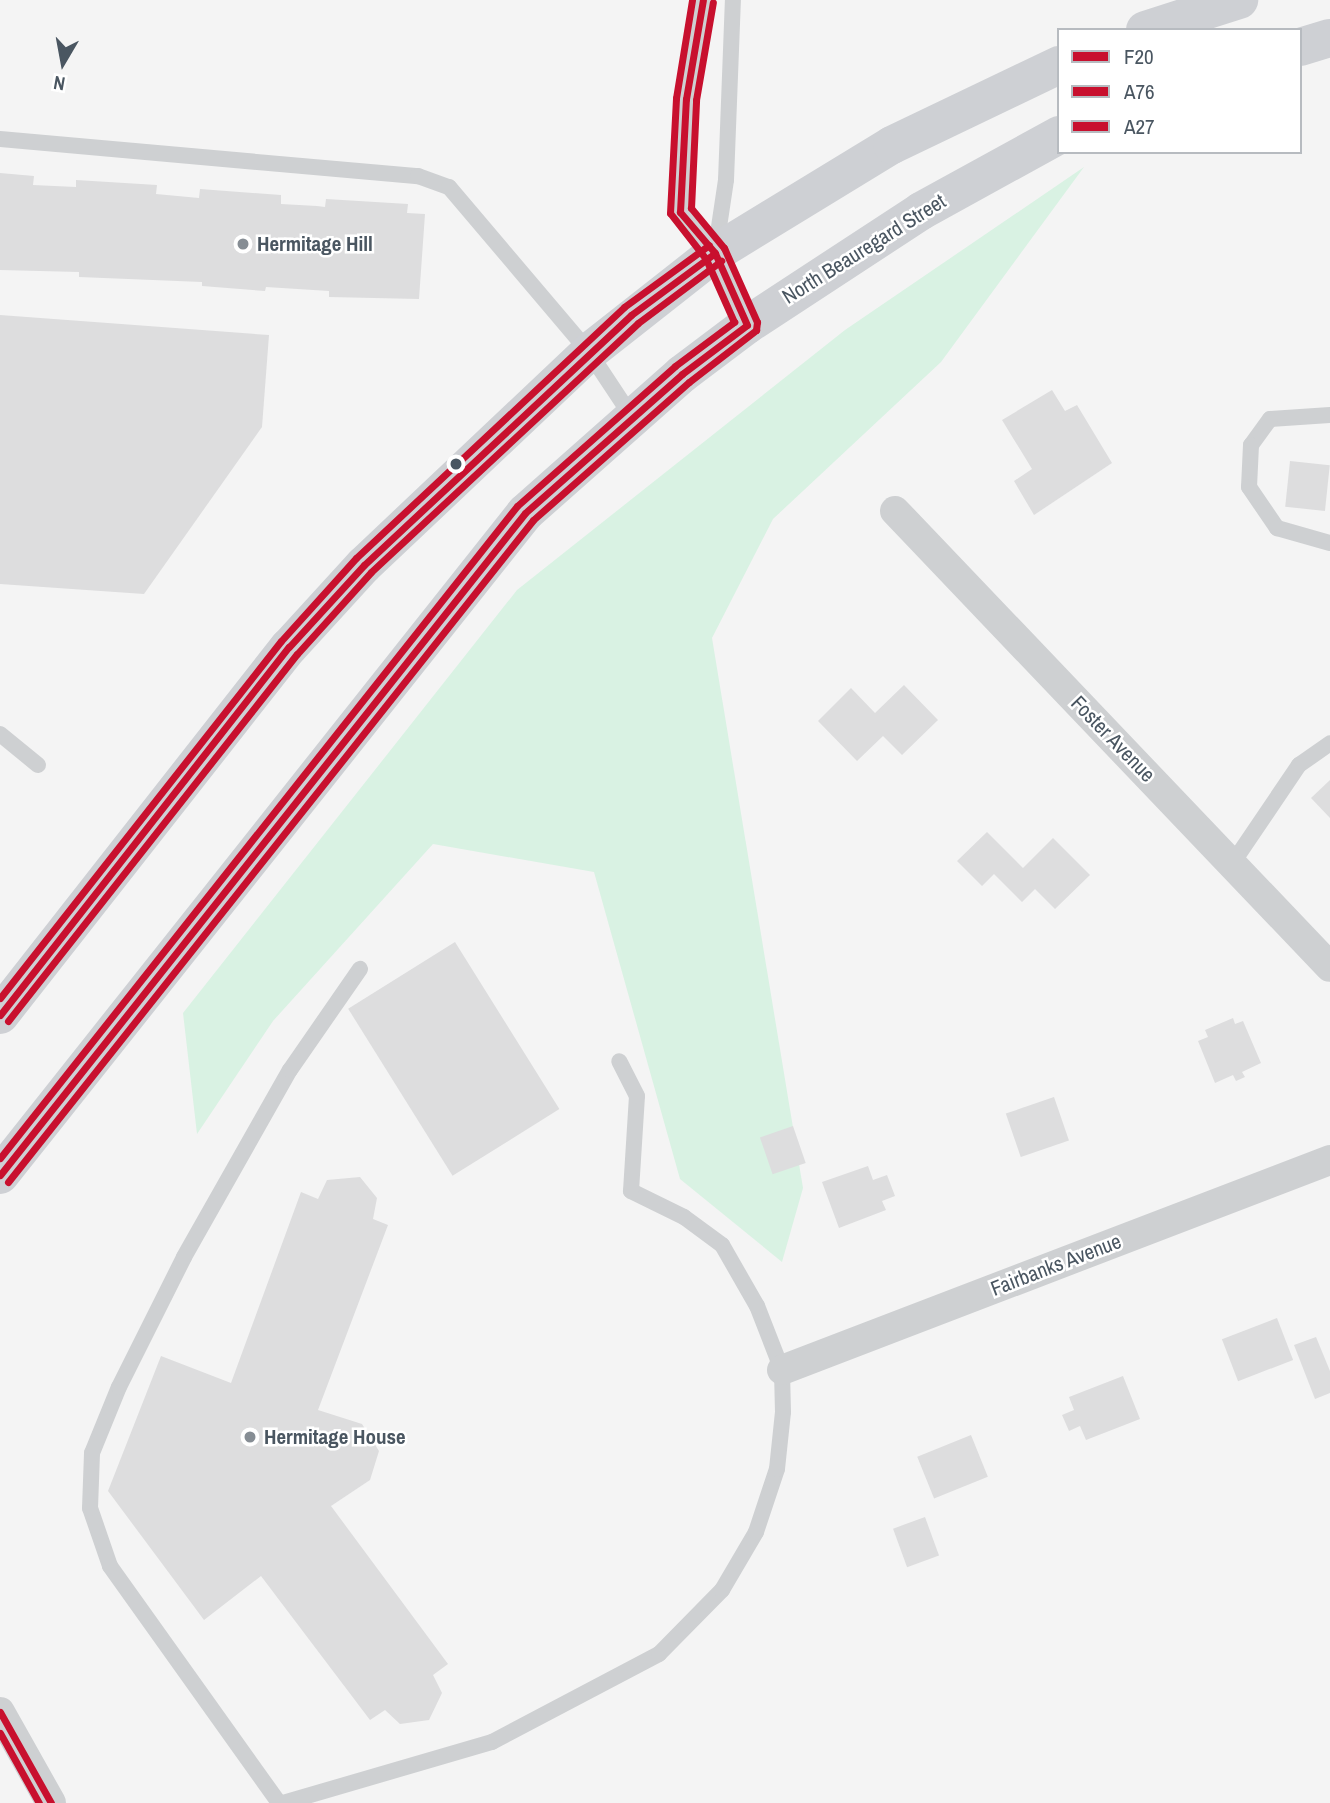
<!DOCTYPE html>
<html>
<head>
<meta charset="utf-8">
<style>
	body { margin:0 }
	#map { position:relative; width:1330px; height:1803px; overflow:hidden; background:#f4f4f4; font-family:"Archivo Narrow",sans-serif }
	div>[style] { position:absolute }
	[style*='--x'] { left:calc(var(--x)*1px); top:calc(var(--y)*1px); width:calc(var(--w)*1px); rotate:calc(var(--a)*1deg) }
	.green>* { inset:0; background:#d9f2e3 }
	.building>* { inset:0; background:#ddddde; transform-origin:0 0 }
	.lane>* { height:16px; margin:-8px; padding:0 8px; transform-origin:8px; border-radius:8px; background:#ced0d2 }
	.street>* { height:30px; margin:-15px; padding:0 15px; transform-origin:15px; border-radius:15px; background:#ced0d2 }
	.secondary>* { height:38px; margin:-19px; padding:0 19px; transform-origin:19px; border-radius:19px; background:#ced0d4 }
	.bus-1>* { height:7px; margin:-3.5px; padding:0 3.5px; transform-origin:3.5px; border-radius:3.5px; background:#c8102e }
	.bus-2>* { height:7px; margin:-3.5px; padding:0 3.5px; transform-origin:3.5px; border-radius:3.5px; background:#c8102e }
	.bus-3>* { height:7px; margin:-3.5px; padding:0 3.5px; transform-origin:3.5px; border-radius:3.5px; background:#c8102e }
	.dots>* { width:19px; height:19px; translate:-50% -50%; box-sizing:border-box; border:4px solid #fff; border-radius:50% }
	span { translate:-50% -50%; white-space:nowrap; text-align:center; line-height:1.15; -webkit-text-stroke:5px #fff; paint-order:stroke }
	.poi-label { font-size:21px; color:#4a5661; font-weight:700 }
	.left { translate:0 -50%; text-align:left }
	.street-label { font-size:21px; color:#4a5661 }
	.legend { position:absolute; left:1057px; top:28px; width:245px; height:126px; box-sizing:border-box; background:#fff; border:2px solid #b7bbc0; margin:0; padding:9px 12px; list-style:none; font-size:21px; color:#4a5661 }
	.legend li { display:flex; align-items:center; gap:14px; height:35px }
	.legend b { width:35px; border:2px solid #b7bbc0 }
	.north { position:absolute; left:28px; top:28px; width:70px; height:70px; -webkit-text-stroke:5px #fff; paint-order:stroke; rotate:190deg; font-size:19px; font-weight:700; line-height:28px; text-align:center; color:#4a5661 }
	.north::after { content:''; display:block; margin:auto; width:24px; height:32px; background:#4a5661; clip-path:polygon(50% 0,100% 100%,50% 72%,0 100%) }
</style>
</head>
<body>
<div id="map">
	<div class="green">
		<div style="clip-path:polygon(1084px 167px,941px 362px,773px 519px,712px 638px,803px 1188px,782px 1262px,680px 1179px,594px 872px,433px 844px,273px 1021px,197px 1134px,183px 1013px,517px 590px,845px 330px)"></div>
	</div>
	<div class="building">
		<div style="clip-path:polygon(0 173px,34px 176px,33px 185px,76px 187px,76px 180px,157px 185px,156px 194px,199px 198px,200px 189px,281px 195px,281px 204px,317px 206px,325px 207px,326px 199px,408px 204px,407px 213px,425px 214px,419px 299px,329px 297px,329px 291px,266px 287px,265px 291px,202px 286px,202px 282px,79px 277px,79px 272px,0 270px)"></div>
		<div style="clip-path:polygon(0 315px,269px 335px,262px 427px,144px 594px,0 584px)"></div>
		<div style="clip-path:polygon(1052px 390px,1065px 411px,1077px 405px,1112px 463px,1034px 515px,1014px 481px,1032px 469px,1002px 420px)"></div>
		<div style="left:1290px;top:461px;width:40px;height:46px;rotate:6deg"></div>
		<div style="clip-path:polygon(904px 685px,938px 720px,902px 755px,883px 736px,857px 761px,818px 721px,851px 688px,875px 713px)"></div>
		<div style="clip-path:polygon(1330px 780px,1330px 818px,1311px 798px)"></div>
		<div style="clip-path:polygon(987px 832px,1023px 868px,1053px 838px,1090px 875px,1055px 909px,1035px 889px,1022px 902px,994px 874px,982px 886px,957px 861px)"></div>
		<div style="left:455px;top:942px;width:197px;height:126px;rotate:58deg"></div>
		<div style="clip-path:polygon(1233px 1018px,1235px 1024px,1243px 1021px,1261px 1063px,1242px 1072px,1245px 1077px,1236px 1081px,1233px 1075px,1215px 1083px,1198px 1041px,1208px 1037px,1205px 1030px)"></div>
		<div style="left:1054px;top:1097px;width:46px;height:51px;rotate:71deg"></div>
		<div style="left:793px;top:1126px;width:39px;height:35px;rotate:71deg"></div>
		<div style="clip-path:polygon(868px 1166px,873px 1180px,887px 1175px,895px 1196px,882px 1201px,886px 1210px,839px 1228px,822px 1182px)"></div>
		<div style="clip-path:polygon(360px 1177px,377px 1198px,373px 1219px,388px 1225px,318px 1410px,362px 1424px,379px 1451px,370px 1480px,331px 1506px,448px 1664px,433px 1675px,442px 1693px,429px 1720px,400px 1724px,385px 1710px,370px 1720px,261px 1576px,204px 1620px,108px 1491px,161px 1356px,231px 1383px,301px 1192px,318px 1199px,327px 1180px)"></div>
		<div style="left:1277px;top:1318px;width:45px;height:59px;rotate:69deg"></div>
		<div style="clip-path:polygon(1316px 1337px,1330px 1371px,1330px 1393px,1315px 1399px,1294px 1345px)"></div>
		<div style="clip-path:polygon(1123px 1376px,1140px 1419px,1086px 1440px,1080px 1426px,1069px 1431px,1062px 1415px,1074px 1410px,1069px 1397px)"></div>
		<div style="left:971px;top:1435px;width:45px;height:58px;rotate:68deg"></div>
		<div style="left:925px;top:1517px;width:41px;height:34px;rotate:70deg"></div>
	</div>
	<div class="lane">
		<div style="--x:703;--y:0;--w:100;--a:99.7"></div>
		<div style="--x:686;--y:99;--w:113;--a:93"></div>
		<div style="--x:680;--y:212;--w:54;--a:49.5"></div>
		<div style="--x:715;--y:253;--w:79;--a:66"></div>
		<div style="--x:0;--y:139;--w:420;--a:5.1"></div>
		<div style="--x:418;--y:176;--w:33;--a:20"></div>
		<div style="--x:449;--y:187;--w:216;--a:49.7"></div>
		<div style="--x:589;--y:352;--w:78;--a:56.5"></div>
		<div style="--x:716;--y:247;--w:68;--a:-81.5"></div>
		<div style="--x:726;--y:180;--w:180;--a:-87.8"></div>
		<div style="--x:1330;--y:415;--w:60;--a:176.2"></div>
		<div style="--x:1270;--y:419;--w:32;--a:126"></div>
		<div style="--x:1251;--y:445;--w:42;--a:92.7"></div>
		<div style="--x:1249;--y:487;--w:50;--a:55.7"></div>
		<div style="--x:1277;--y:528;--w:55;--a:15.8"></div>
		<div style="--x:0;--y:734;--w:49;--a:39.2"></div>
		<div style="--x:1232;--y:864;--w:120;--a:-55.9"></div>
		<div style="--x:1299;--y:765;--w:38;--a:-35"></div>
		<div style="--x:279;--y:1803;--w:291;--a:-125.5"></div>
		<div style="--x:110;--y:1566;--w:61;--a:-109"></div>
		<div style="--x:90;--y:1508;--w:55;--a:-87.9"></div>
		<div style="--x:92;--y:1453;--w:71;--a:-67.8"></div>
		<div style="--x:119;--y:1387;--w:145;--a:-63.4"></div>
		<div style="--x:184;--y:1257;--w:215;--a:-60.5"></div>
		<div style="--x:290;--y:1070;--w:123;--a:-55.3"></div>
		<div style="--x:283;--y:1803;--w:218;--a:-16.3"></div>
		<div style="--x:492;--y:1742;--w:189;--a:-27.8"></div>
		<div style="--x:659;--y:1654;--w:90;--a:-45.5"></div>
		<div style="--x:722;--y:1590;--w:67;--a:-59.6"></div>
		<div style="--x:756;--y:1532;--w:66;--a:-71.6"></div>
		<div style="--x:777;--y:1469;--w:57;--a:-84"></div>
		<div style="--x:783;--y:1412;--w:42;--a:-91.4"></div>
		<div style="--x:782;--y:1370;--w:69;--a:-111.3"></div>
		<div style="--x:757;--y:1306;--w:70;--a:-119.8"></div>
		<div style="--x:722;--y:1245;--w:47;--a:-143.6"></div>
		<div style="--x:684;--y:1217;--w:59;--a:-153.9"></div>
		<div style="--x:631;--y:1191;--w:95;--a:-86.4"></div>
		<div style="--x:637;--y:1096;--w:39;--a:-117"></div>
	</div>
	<div class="street">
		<div style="--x:895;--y:511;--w:630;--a:46.35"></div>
		<div style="--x:782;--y:1370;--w:587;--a:-20.97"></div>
		<div style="--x:0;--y:1712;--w:104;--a:60.7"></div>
	</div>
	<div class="secondary">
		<div style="--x:1145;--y:30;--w:99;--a:-17.7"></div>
		<div style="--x:1300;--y:47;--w:31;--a:-17"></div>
		<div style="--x:0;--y:1015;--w:468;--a:-51.9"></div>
		<div style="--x:289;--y:647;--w:111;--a:-47.6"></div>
		<div style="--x:364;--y:565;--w:310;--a:-43.4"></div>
		<div style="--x:589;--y:352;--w:160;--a:-38.2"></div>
		<div style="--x:715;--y:253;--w:207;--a:-31.4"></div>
		<div style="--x:892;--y:145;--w:185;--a:-25.6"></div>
		<div style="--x:0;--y:1175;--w:845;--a:-51.58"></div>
		<div style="--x:525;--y:513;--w:210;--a:-41.5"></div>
		<div style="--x:682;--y:374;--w:81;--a:-37"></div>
		<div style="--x:747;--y:325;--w:208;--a:-33.2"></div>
		<div style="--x:921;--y:211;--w:158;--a:-28.8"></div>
	</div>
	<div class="bus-1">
		<div style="--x:0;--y:1015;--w:468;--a:-51.9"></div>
		<div style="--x:289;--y:647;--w:111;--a:-47.6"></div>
		<div style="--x:364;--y:565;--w:366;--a:-43.1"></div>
		<div style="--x:631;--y:315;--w:104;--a:-36.4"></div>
		<div style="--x:0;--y:1175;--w:845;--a:-51.58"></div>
		<div style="--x:525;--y:513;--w:210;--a:-41.5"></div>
		<div style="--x:682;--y:374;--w:81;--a:-37"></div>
		<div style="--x:747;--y:325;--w:79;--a:-114"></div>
		<div style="--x:715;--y:253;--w:54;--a:-130.5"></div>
		<div style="--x:680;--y:212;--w:113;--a:-87"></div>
		<div style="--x:686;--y:99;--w:100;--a:-80.3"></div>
		<div style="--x:0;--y:1712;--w:104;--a:60.7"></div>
	</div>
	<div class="bus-2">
		<div style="--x:8;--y:1021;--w:467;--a:-51.8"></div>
		<div style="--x:297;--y:654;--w:110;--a:-47.9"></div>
		<div style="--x:371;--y:572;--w:365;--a:-43"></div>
		<div style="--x:638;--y:323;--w:104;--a:-36.8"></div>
		<div style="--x:8;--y:1182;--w:845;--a:-51.58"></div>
		<div style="--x:533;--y:520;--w:208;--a:-41.5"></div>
		<div style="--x:689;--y:382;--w:85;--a:-37.8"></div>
		<div style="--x:756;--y:330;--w:8;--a:-83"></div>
		<div style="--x:757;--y:322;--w:81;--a:-114"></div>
		<div style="--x:724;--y:248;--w:52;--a:-129.5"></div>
		<div style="--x:691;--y:208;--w:108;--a:-87.3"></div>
		<div style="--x:696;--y:100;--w:99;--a:-80.2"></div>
		<div style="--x:0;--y:1733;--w:80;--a:60.9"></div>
	</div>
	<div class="bus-3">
		<div style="--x:0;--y:998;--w:454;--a:-51.8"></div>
		<div style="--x:281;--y:641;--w:112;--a:-47.9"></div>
		<div style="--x:356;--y:558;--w:367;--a:-43.1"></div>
		<div style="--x:624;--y:307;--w:105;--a:-36.1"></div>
		<div style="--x:0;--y:1158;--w:832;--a:-51.59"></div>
		<div style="--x:517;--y:506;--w:211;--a:-41.5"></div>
		<div style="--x:675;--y:366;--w:74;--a:-36.7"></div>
		<div style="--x:734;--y:322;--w:69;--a:-114"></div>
		<div style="--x:706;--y:259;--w:58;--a:-128"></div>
		<div style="--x:670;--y:213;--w:115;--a:-87"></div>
		<div style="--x:676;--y:98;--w:99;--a:-80.7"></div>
	</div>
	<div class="dots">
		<div style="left:243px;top:244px;background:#868d94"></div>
		<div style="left:456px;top:464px;background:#4a5661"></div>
		<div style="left:250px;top:1437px;background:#868d94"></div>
	</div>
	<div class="poi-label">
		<span class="left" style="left:257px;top:244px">Hermitage Hill</span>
		<span class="left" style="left:264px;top:1437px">Hermitage House</span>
	</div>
	<div class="street-label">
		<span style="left:864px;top:249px;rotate:-32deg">North Beauregard Street</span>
		<span style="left:1113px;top:739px;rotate:46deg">Foster Avenue</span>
		<span style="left:1056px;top:1265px;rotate:-21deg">Fairbanks Avenue</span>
	</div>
	<ul class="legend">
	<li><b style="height:9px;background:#c8102e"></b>F20</li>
	<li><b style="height:9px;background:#c8102e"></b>A76</li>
	<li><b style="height:9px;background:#c8102e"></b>A27</li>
	</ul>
	<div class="north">N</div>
</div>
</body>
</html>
